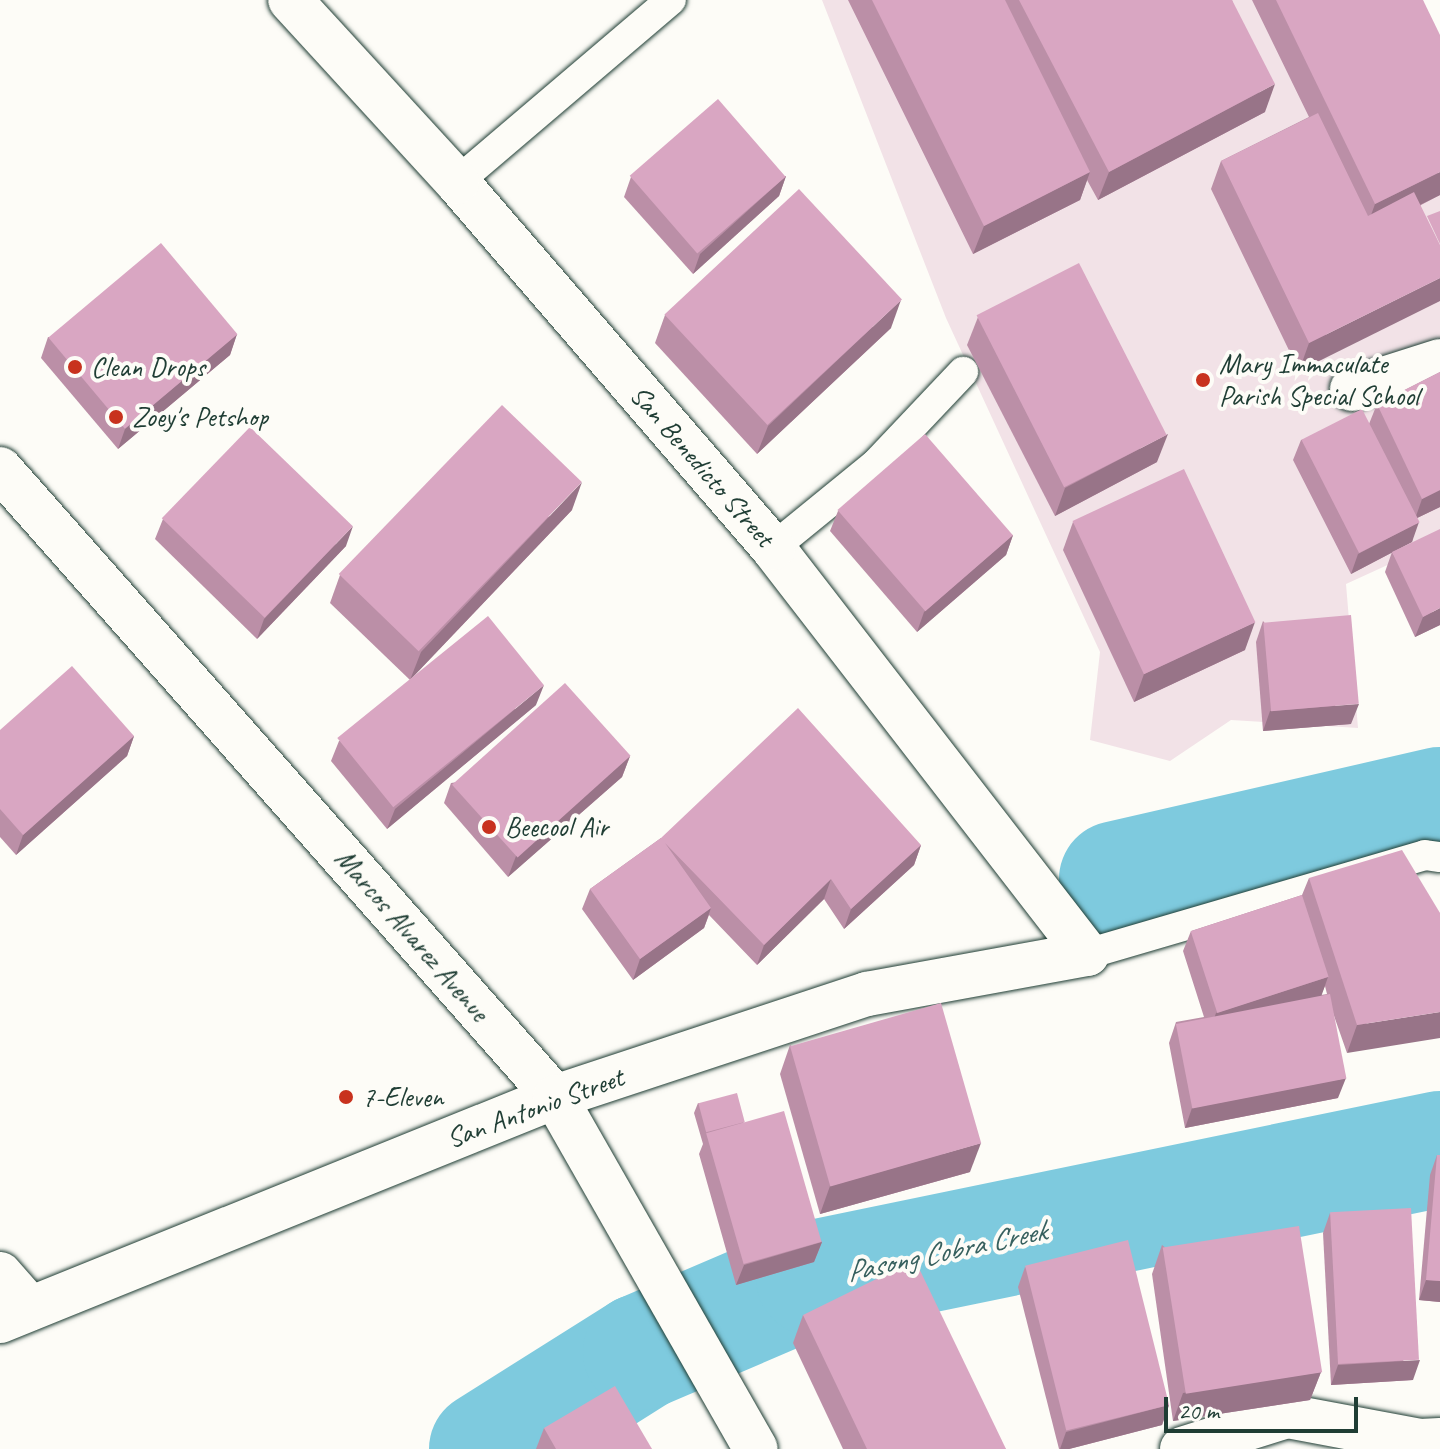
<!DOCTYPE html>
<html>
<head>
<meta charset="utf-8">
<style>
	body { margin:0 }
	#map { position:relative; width:1440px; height:1449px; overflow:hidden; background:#fdfcf7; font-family:Caveat,sans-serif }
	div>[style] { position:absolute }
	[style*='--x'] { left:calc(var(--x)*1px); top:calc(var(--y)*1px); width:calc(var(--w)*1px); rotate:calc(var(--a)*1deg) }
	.built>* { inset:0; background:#f2e2e7 }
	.river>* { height:116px; margin:-58px; padding:0 58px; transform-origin:58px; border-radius:58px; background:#7ecade }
	.roads { filter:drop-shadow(0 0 2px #1f3d34) drop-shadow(0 0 2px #1f3d34) }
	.lane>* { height:30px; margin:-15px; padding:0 15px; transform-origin:15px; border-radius:15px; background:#fdfcf7 }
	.street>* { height:44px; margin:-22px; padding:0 22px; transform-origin:22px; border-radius:22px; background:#fdfcf7 }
	.secondary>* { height:44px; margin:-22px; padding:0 22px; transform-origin:22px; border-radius:22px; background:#fdfcf7 }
	.wall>* { inset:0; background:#bb8fa7 }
	.shaded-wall>* { inset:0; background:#987488 }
	.building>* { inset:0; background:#d9a6c2; transform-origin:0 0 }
	.dots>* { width:22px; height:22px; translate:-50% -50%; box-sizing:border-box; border:4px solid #fdfcf7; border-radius:50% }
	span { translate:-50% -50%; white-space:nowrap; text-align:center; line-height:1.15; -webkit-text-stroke:8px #fdfcf7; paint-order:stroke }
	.poi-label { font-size:28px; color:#1f3d34 }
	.left { translate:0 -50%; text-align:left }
	.street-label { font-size:28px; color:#1f3d34 }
	.water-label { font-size:30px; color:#37605e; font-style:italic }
	.scale { position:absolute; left:1164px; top:1397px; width:194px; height:36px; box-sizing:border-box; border:4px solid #1f3d34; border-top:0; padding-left:10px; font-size:24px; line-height:28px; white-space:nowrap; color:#1f3d34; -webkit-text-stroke:6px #fdfcf7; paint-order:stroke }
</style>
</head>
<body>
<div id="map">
	<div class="built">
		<div style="clip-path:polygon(822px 0,1411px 0,1440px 59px,1440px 541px,1346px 584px,1358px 728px,1231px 720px,1170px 761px,1090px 740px,1100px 652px,946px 318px)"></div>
	</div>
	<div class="river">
		<div style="--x:1117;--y:879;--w:331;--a:-12.9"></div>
		<div style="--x:487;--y:1449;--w:182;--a:-32.2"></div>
		<div style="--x:641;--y:1352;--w:188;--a:-23.2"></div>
		<div style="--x:814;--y:1278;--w:639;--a:-11.64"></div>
	</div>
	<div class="roads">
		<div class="lane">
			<div style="--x:457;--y:182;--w:281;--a:-40.4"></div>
			<div style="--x:773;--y:548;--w:133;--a:-39.2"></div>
			<div style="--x:876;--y:464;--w:127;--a:-46.6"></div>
			<div style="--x:1087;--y:954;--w:352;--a:-16.3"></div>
			<div style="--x:1425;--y:855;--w:15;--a:8"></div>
		</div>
		<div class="street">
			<div style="--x:1352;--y:389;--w:92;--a:-17.7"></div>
			<div style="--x:0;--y:1274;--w:44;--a:48.7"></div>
			<div style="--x:0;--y:1321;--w:598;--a:-21.98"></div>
			<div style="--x:555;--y:1097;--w:329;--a:-18.3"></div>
			<div style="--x:867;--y:994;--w:224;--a:-10.3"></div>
			<div style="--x:1087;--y:954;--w:513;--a:-127.72"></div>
			<div style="--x:773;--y:548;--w:484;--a:-130.8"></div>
			<div style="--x:457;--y:182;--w:247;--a:-132.5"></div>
			<div style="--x:1182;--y:1449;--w:110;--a:-17.4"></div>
			<div style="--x:1287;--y:1416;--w:135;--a:10.6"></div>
			<div style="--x:1420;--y:1441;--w:20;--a:-3"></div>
		</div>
		<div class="secondary">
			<div style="--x:0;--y:469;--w:838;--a:48.53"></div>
			<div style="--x:555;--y:1097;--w:405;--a:60.3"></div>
		</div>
	</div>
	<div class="wall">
		<div style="clip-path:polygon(848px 0,1232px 0,1265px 112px,1098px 200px,1087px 180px,1080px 200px,973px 254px)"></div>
		<div style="clip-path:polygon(1252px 0,1423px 0,1440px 195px,1421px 205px,1299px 371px,1211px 189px,1221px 161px,1309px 117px)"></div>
		<div style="clip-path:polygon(786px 176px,779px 196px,693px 274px,624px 197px,631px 177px)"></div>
		<div style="clip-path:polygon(665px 315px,891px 328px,757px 454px,655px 343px)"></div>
		<div style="clip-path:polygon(978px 317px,1157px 462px,1055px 516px,967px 345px)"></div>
		<div style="clip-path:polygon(237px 334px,230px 355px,118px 449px,41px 358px,48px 337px)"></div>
		<div style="clip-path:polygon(1440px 372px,1440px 507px,1417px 518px,1412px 542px,1351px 574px,1293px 460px,1301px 440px,1369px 424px,1377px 404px)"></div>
		<div style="clip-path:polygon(572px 510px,410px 680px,330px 603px,340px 575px)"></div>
		<div style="clip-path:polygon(838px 511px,1013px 535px,1006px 555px,917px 632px,830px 531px)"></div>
		<div style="clip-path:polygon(163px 519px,346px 546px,257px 639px,155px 539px)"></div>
		<div style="clip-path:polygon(1073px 522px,1245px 650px,1134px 702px,1063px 550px)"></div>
		<div style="clip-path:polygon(1392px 552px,1440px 625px,1415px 637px,1385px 572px)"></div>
		<div style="clip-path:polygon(1263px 621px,1351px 724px,1263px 731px,1256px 642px)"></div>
		<div style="clip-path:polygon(536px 705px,387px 829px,331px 761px,339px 741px)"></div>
		<div style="clip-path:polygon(0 730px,134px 736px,127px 756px,16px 855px,0 837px)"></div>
		<div style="clip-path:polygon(630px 756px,622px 777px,508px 877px,444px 803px,451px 783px)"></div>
		<div style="clip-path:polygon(661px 838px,921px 845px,914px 865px,844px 929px,824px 899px,757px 965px,709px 915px,704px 928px,633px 980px,582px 909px,590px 889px)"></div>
		<div style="clip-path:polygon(evenodd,1309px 878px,1440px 913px,1347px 1053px,1333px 1013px,1338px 1098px,1185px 1128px,1169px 1043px,1176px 1022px,1204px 1017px,1183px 951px,1191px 931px,1302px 895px,1309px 878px,1325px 986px,1327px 994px,1321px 995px,1325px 986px)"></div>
		<div style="clip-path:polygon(790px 1045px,970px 1172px,820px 1214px,780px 1074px)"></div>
		<div style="clip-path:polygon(698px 1103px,745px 1123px,822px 1242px,814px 1262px,736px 1285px,699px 1154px,703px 1144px,694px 1113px)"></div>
		<div style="clip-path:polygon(1437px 1155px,1440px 1302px,1419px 1300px,1430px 1175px)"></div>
		<div style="clip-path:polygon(1330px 1213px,1413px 1380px,1331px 1385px,1323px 1233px)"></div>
		<div style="clip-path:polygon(1162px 1245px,1321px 1372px,1310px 1400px,1173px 1421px,1152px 1274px)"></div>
		<div style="clip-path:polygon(1025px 1267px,1169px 1405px,1162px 1425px,1069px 1449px,1059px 1449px,1018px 1287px)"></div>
		<div style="clip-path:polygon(803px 1315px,1006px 1449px,843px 1449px,793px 1343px)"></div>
		<div style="clip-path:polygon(544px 1428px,652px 1449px,536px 1449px)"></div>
	</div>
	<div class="shaded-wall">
		<div style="clip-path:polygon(1275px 84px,1265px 112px,1098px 200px,1109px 172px)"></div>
		<div style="clip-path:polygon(1090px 172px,1080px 200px,973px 254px,984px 226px)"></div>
		<div style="clip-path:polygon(1440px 172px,1440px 195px,1365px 232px,1375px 204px)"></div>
		<div style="clip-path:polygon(786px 176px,779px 196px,693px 274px,700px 254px)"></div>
		<div style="clip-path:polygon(1440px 278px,1440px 301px,1299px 371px,1309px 343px)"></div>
		<div style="clip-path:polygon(901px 300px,891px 328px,757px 454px,768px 426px)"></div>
		<div style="clip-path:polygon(237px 334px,230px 355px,118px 449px,125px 429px)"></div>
		<div style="clip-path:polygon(1168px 434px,1157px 462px,1055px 516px,1065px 488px)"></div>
		<div style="clip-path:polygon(582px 482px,572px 510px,410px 680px,421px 652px)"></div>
		<div style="clip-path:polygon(1440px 490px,1440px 507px,1415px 519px,1422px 499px)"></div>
		<div style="clip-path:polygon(1419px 522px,1412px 542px,1351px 574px,1358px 554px)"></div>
		<div style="clip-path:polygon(353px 526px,346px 546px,257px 639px,264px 619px)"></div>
		<div style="clip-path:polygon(1013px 535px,1006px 555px,917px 632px,924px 612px)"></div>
		<div style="clip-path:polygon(1440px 608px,1440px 625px,1415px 637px,1423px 617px)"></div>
		<div style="clip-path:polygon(1255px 622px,1245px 650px,1134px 702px,1144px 674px)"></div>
		<div style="clip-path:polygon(544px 685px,536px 705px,387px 829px,395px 809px)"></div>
		<div style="clip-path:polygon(1359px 704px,1351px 724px,1263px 731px,1270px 711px)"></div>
		<div style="clip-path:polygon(134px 736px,127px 756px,16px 855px,23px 835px)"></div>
		<div style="clip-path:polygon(630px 756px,622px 777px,508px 877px,516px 856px)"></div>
		<div style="clip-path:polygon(921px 845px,914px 865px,844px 929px,851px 909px)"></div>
		<div style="clip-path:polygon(831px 879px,824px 899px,757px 965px,764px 945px)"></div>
		<div style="clip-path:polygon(711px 908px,704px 928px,633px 980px,640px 959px)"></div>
		<div style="clip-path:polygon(1328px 977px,1321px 997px,1209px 1033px,1216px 1013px)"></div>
		<div style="clip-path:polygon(1440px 1012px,1440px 1038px,1347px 1053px,1357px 1025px)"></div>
		<div style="clip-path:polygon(1346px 1078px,1338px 1098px,1185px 1128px,1192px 1108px)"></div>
		<div style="clip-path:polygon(981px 1143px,970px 1172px,820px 1214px,830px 1186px)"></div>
		<div style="clip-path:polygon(822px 1242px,814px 1262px,736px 1285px,744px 1265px)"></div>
		<div style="clip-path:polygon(1426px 1280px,1440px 1281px,1440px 1302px,1419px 1300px)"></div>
		<div style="clip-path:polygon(1420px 1360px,1413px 1380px,1331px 1385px,1338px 1365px)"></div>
		<div style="clip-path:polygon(1321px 1372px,1310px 1400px,1173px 1421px,1183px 1393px)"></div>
		<div style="clip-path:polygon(1169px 1405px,1162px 1425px,1069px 1449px,1060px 1449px,1066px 1432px)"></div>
	</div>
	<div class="building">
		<div style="clip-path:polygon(872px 0,1005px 0,1090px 172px,984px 226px)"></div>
		<div style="clip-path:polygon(1019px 0,1232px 0,1275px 84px,1109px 172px)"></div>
		<div style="clip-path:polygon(1276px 0,1423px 0,1440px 35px,1440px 172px,1375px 204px)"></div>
		<div style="left:718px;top:99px;width:103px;height:117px;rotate:49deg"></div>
		<div style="clip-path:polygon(1318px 113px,1368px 216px,1414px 192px,1440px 245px,1440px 278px,1309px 343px,1221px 161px)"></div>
		<div style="left:799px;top:189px;width:151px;height:184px;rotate:47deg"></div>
		<div style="clip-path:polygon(1440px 211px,1440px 244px,1427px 216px)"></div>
		<div style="left:161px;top:243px;width:119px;height:147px;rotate:50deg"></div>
		<div style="left:1079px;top:263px;width:193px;height:115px;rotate:63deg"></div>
		<div style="clip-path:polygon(1440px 372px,1440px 490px,1422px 499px,1377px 404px)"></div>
		<div style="left:502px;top:405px;width:111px;height:235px;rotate:44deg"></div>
		<div style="left:1362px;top:409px;width:127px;height:68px;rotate:63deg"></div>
		<div style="left:250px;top:427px;width:143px;height:127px;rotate:44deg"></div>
		<div style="left:925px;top:434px;width:134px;height:116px;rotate:49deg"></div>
		<div style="left:1184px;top:469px;width:169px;height:123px;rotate:65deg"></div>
		<div style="clip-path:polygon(1440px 529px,1440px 608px,1423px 617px,1392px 552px)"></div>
		<div style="left:1351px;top:615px;width:89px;height:88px;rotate:85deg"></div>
		<div style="left:488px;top:616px;width:89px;height:194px;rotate:51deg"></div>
		<div style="clip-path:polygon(72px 666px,134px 736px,23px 835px,0 809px,0 730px)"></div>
		<div style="left:565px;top:683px;width:98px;height:152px;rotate:48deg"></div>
		<div style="clip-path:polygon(798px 708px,921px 845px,851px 909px,831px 879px,764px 945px,665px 843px,711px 908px,640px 959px,590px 889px,661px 838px)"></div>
		<div style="clip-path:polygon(1402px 850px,1440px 913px,1440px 1012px,1357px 1025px,1309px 878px)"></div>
		<div style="left:1302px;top:895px;width:86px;height:117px;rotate:72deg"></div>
		<div style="left:1330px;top:994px;width:86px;height:157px;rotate:79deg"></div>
		<div style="left:941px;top:1003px;width:146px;height:157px;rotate:74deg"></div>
		<div style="left:737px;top:1093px;width:30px;height:40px;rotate:75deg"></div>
		<div style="left:784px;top:1111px;width:136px;height:81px;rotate:74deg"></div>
		<div style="clip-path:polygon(1437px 1155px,1440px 1155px,1440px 1281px,1426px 1280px)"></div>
		<div style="left:1411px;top:1208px;width:152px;height:81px;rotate:87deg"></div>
		<div style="left:1299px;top:1226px;width:148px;height:138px;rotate:81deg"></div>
		<div style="left:1128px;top:1240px;width:170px;height:106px;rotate:76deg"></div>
		<div style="clip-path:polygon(915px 1260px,1006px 1449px,867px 1449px,803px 1315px)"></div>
		<div style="clip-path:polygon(615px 1386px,652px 1449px,556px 1449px,544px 1428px)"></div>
	</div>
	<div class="dots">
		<div style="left:75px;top:367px;background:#c8321e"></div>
		<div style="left:1203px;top:380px;background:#c8321e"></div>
		<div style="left:116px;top:417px;background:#c8321e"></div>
		<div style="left:489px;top:827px;background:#c8321e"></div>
		<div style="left:346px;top:1097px;background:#c8321e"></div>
	</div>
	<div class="poi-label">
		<span class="left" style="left:1219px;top:380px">Mary Immaculate<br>Parish Special School</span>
		<span class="left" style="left:91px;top:367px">Clean Drops</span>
		<span class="left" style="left:132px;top:417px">Zoey's Petshop</span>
		<span class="left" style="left:505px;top:827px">Beecool Air</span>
		<span class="left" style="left:362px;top:1097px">7-Eleven</span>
	</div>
	<div class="street-label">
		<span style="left:702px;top:466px;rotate:49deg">San Benedicto Street</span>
		<span style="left:412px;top:935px;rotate:49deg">Marcos Alvarez Avenue</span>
		<span style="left:535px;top:1108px;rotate:-20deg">San Antonio Street</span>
	</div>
	<div class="water-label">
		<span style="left:946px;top:1251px;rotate:-12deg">Pasong Cobra Creek</span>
	</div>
	<div class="scale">20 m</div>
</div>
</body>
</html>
